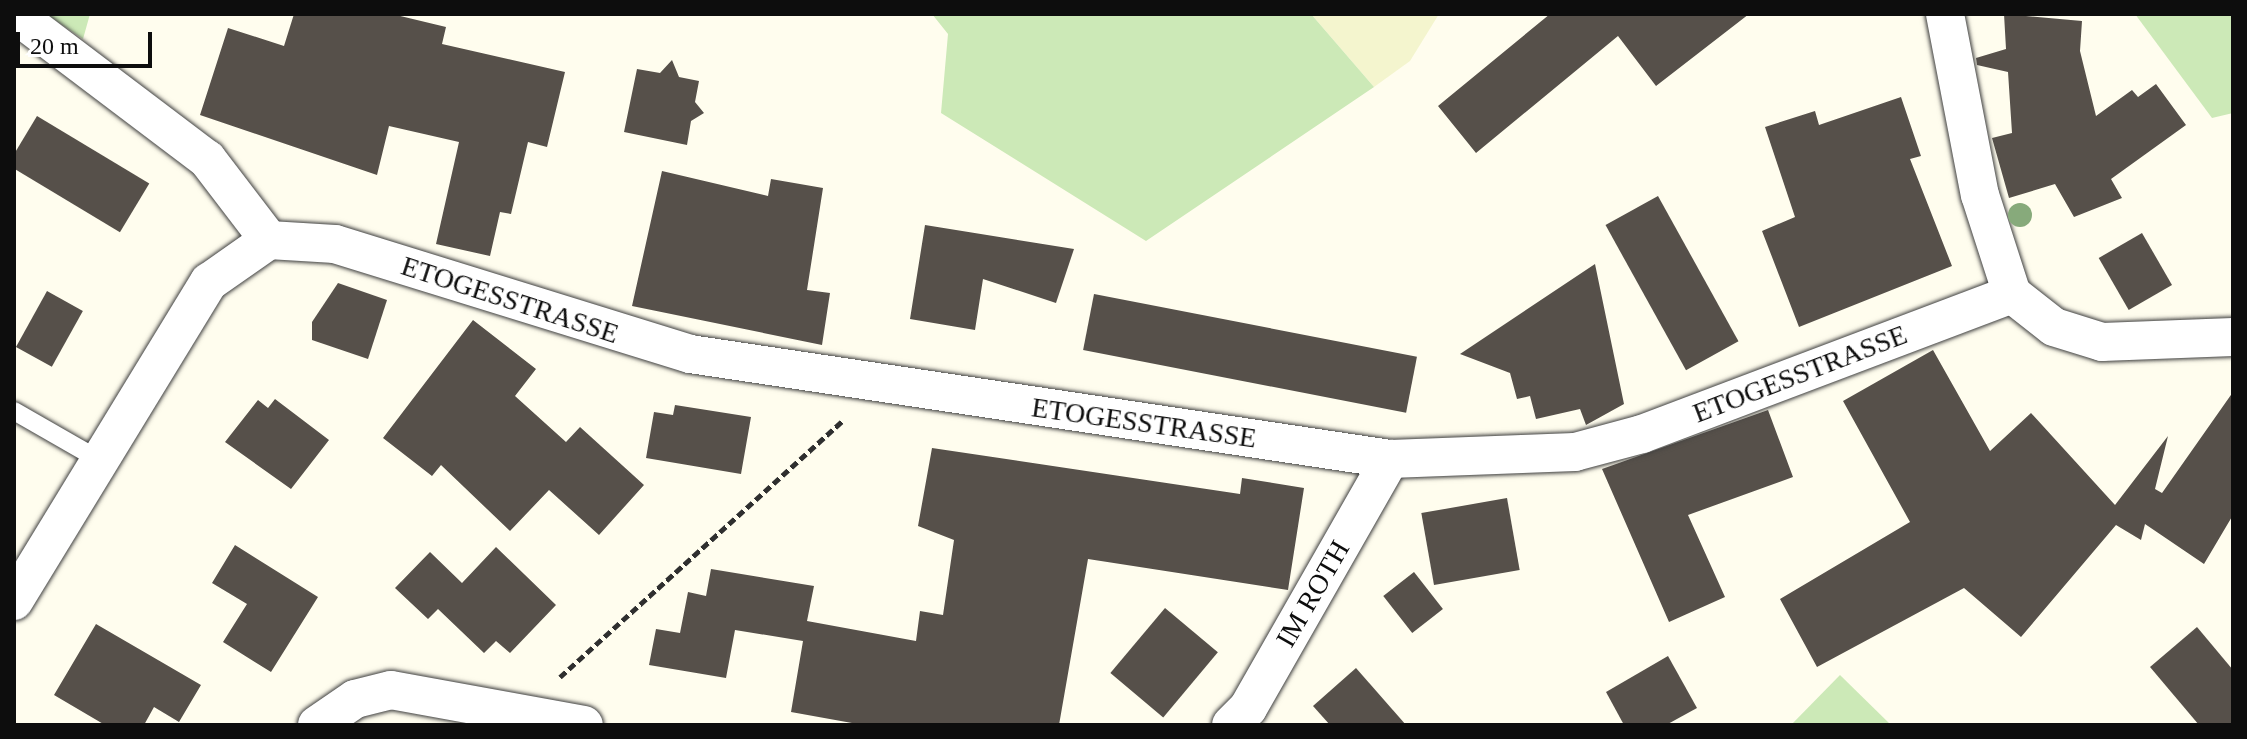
<!DOCTYPE html>
<html>
<head>
<meta charset="utf-8">
<style>
	body { margin:0 }
	#map { position:relative; width:2247px; height:739px; overflow:hidden; background:#fffdee; font-family:Georgia,serif }
	div>[style] { position:absolute }
	[style*='--x'] { left:calc(var(--x)*1px); top:calc(var(--y)*1px); width:calc(var(--w)*1px); rotate:calc(var(--a)*1deg) }
	.farmland>* { inset:0; background:#f4f5ce }
	.green>* { inset:0; background:#cce9b7 }
	.building>* { inset:0; background:#56504a; transform-origin:0 0 }
	.path>* { height:5px; margin-top:-2.5px; transform-origin:0; background:repeating-linear-gradient(90deg,#2f2f2f 0 8px,transparent 0 12px) }
	.roads { filter:drop-shadow(0 0 2px #404040) drop-shadow(0 0 2px #404040) }
	.lane>* { height:18px; margin:-9px; padding:0 9px; transform-origin:9px; border-radius:9px; background:#fff }
	.street>* { height:38px; margin:-19px; padding:0 19px; transform-origin:19px; border-radius:19px; background:#fff }
	.trees>* { width:24px; height:24px; margin:-12px; border-radius:50%; background:#87aa7b }
	span { translate:-50% -50%; white-space:nowrap; text-align:center; line-height:1.15; -webkit-text-stroke:8px #fff; paint-order:stroke }
	.street-label { font-size:28px; color:#0d0d0d }
	.frame { position:absolute; inset:0; border:16px solid #0d0d0d; pointer-events:none }
	.scale { position:absolute; left:16px; top:32px; width:136px; height:36px; box-sizing:border-box; border:4px solid #0d0d0d; border-top:0; padding-left:10px; font-size:24px; line-height:28px; white-space:nowrap; color:#0d0d0d; -webkit-text-stroke:6px #fff; paint-order:stroke }
</style>
</head>
<body>
<div id="map">
	<div class="farmland">
		<div style="clip-path:polygon(1311px 14px,1439px 14px,1410px 61px,1374px 87px)"></div>
	</div>
	<div class="green">
		<div style="clip-path:polygon(46px 14px,90px 14px,83px 39px)"></div>
		<div style="clip-path:polygon(932px 14px,1311px 14px,1374px 87px,1146px 241px,941px 113px,948px 34px)"></div>
		<div style="clip-path:polygon(2135px 14px,2233px 14px,2233px 113px,2212px 118px)"></div>
		<div style="clip-path:polygon(1840px 675px,1891px 725px,1791px 725px)"></div>
	</div>
	<div class="building">
		<div style="clip-path:polygon(294px 14px,392px 14px,446px 27px,442px 44px,565px 72px,547px 147px,528px 142px,511px 214px,500px 212px,490px 256px,436px 244px,459px 142px,389px 126px,377px 175px,200px 115px,228px 28px,284px 46px)"></div>
		<div style="clip-path:polygon(1550px 14px,1749px 14px,1656px 86px,1618px 36px,1476px 153px,1438px 106px)"></div>
		<div style="clip-path:polygon(2004px 14px,2082px 21px,2080px 51px,2096px 116px,2132px 90px,2138px 97px,2156px 84px,2186px 125px,2111px 179px,2122px 198px,2074px 217px,2055px 184px,2009px 198px,1992px 138px,2012px 133px,2008px 72px,1977px 65px,1976px 58px,2006px 49px)"></div>
		<div style="clip-path:polygon(672px 60px,679px 77px,699px 81px,695px 102px,704px 113px,691px 121px,687px 145px,624px 132px,637px 69px,660px 73px)"></div>
		<div style="clip-path:polygon(1901px 97px,1921px 156px,1910px 159px,1952px 266px,1799px 327px,1762px 231px,1795px 217px,1765px 127px,1815px 111px,1819px 125px)"></div>
		<div style="left:37px;top:116px;width:131px;height:57px;rotate:31deg"></div>
		<div style="clip-path:polygon(662px 171px,768px 196px,771px 179px,823px 188px,807px 290px,830px 293px,822px 345px,632px 306px)"></div>
		<div style="left:1658px;top:196px;width:166px;height:60px;rotate:61deg"></div>
		<div style="clip-path:polygon(925px 225px,1074px 249px,1056px 303px,983px 279px,975px 330px,910px 319px)"></div>
		<div style="left:2142px;top:233px;width:60px;height:50px;rotate:60deg"></div>
		<div style="clip-path:polygon(1595px 264px,1624px 404px,1586px 425px,1580px 409px,1536px 419px,1530px 396px,1517px 399px,1510px 373px,1460px 354px)"></div>
		<div style="clip-path:polygon(338px 283px,387px 300px,368px 359px,312px 340px,312px 322px)"></div>
		<div style="left:47px;top:291px;width:41px;height:64px;rotate:29deg"></div>
		<div style="left:1094px;top:294px;width:329px;height:57px;rotate:11deg"></div>
		<div style="clip-path:polygon(473px 320px,536px 369px,515px 396px,566px 442px,580px 427px,644px 485px,599px 535px,549px 490px,510px 531px,441px 465px,432px 476px,383px 438px)"></div>
		<div style="clip-path:polygon(1933px 350px,1990px 451px,2031px 413px,2115px 505px,2168px 436px,2155px 489px,2162px 493px,2233px 392px,2233px 515px,2204px 564px,2145px 524px,2141px 540px,2116px 525px,2021px 637px,1964px 588px,1817px 667px,1780px 599px,1910px 522px,1843px 401px)"></div>
		<div style="clip-path:polygon(275px 399px,329px 440px,291px 489px,225px 442px,258px 400px,268px 408px)"></div>
		<div style="clip-path:polygon(675px 405px,751px 417px,741px 474px,646px 458px,654px 412px,673px 415px)"></div>
		<div style="clip-path:polygon(1768px 410px,1793px 477px,1688px 515px,1725px 597px,1669px 622px,1602px 469px)"></div>
		<div style="clip-path:polygon(932px 448px,1240px 494px,1242px 478px,1304px 488px,1288px 590px,1088px 559px,1059px 725px,863px 725px,791px 712px,803px 641px,735px 630px,726px 678px,649px 665px,656px 629px,680px 633px,688px 592px,706px 596px,711px 569px,814px 586px,807px 621px,916px 641px,920px 611px,943px 615px,954px 540px,918px 526px)"></div>
		<div style="left:1507px;top:498px;width:73px;height:87px;rotate:80deg"></div>
		<div style="clip-path:polygon(235px 545px,318px 597px,271px 672px,223px 642px,247px 604px,212px 583px)"></div>
		<div style="clip-path:polygon(496px 547px,556px 605px,510px 653px,496px 641px,484px 653px,438px 609px,428px 619px,395px 588px,430px 552px,462px 583px)"></div>
		<div style="left:1414px;top:572px;width:47px;height:39px;rotate:52deg"></div>
		<div style="left:1165px;top:608px;width:69px;height:85px;rotate:40deg"></div>
		<div style="clip-path:polygon(96px 624px,201px 685px,179px 722px,154px 707px,144px 725px,105px 725px,54px 695px)"></div>
		<div style="clip-path:polygon(2197px 627px,2233px 670px,2233px 725px,2199px 725px,2150px 667px)"></div>
		<div style="clip-path:polygon(1668px 656px,1697px 708px,1666px 725px,1624px 725px,1606px 692px)"></div>
		<div style="clip-path:polygon(1356px 668px,1406px 725px,1330px 725px,1313px 706px)"></div>
	</div>
	<div class="path">
		<div style="--x:560;--y:677;--w:382;--a:-42.2"></div>
	</div>
	<div class="roads">
		<div class="lane">
			<div style="--x:14;--y:411;--w:95;--a:29.8"></div>
		</div>
		<div class="street">
			<div style="--x:15;--y:14;--w:241;--a:37.1"></div>
			<div style="--x:207;--y:159;--w:102;--a:52.6"></div>
			<div style="--x:1945;--y:14;--w:184;--a:79.1"></div>
			<div style="--x:1980;--y:195;--w:104;--a:72.1"></div>
			<div style="--x:2012;--y:294;--w:53;--a:38.2"></div>
			<div style="--x:2054;--y:327;--w:50;--a:17.4"></div>
			<div style="--x:2102;--y:342;--w:131;--a:-2.2"></div>
			<div style="--x:14;--y:601;--w:374;--a:-58.6"></div>
			<div style="--x:209;--y:282;--w:73;--a:-35"></div>
			<div style="--x:269;--y:240;--w:66;--a:3.5"></div>
			<div style="--x:335;--y:244;--w:372;--a:17.2"></div>
			<div style="--x:690;--y:354;--w:708;--a:8.53"></div>
			<div style="--x:1390;--y:459;--w:185;--a:-2.2"></div>
			<div style="--x:1575;--y:452;--w:69;--a:-15"></div>
			<div style="--x:1642;--y:434;--w:396;--a:-20.7"></div>
			<div style="--x:317;--y:725;--w:46;--a:-34.4"></div>
			<div style="--x:355;--y:699;--w:37;--a:-14"></div>
			<div style="--x:391;--y:690;--w:196;--a:10.3"></div>
			<div style="--x:1231;--y:725;--w:24;--a:-45"></div>
			<div style="--x:1248;--y:708;--w:287;--a:-60.3"></div>
		</div>
	</div>
	<div class="trees">
		<div style="left:2020px;top:215px"></div>
	</div>
	<div class="street-label">
		<span style="left:510px;top:300px;rotate:18deg">ETOGESSTRASSE</span>
		<span style="left:1800px;top:374px;rotate:-21deg">ETOGESSTRASSE</span>
		<span style="left:1144px;top:423px;rotate:8deg">ETOGESSTRASSE</span>
		<span style="left:1313px;top:594px;rotate:-60deg">IM ROTH</span>
	</div>
	<div class="frame"></div>
	<div class="scale">20 m</div>
</div>
</body>
</html>
